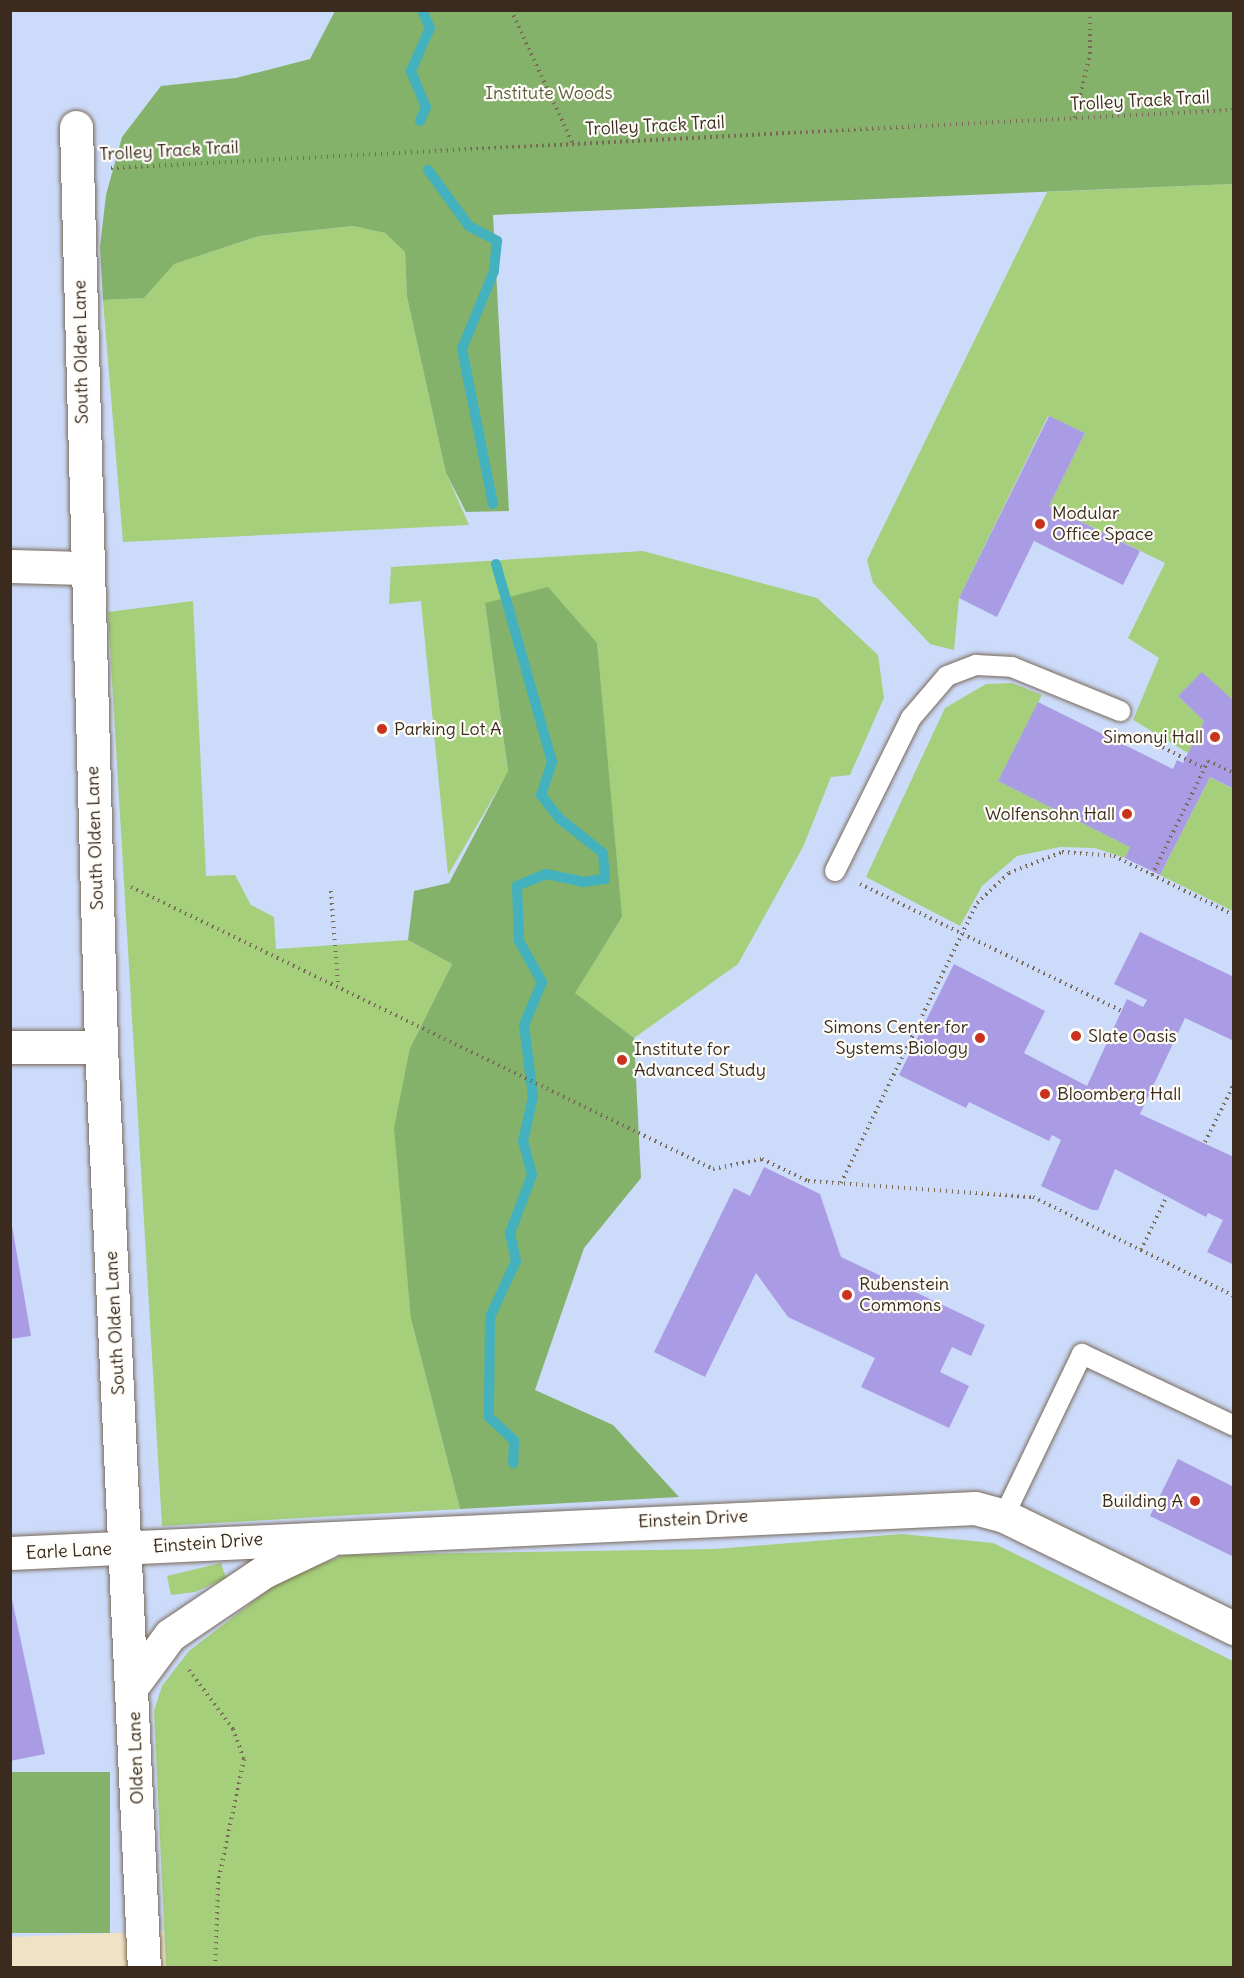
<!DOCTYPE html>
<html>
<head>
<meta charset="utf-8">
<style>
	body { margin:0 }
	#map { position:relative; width:1244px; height:1978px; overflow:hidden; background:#f0e2c5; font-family:Delius,sans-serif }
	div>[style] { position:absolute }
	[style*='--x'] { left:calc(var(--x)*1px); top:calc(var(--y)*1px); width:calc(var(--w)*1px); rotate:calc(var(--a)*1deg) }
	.built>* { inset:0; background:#cddbfa }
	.green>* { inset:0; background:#a5cf7b }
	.forest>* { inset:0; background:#84b26b; transform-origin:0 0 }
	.stream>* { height:10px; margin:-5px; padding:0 5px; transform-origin:5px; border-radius:5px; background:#43b1be }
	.building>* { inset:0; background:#a99ce5 }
	.path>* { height:4px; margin-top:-2px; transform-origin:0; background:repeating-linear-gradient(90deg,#7a6a58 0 1.5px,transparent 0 6px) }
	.roads { filter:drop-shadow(0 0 2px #7a6a58) drop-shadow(0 0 2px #7a6a58) }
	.service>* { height:20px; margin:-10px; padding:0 10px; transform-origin:10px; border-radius:10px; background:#fff }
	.minor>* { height:33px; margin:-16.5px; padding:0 16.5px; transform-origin:16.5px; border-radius:16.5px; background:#fff }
	.dots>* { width:16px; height:16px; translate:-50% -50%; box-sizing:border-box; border:3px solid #fdfcf7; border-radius:50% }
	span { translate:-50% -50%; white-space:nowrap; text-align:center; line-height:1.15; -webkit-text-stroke:4.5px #fdfcf7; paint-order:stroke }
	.park-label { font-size:18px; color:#5b5c3a }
	.street-label { font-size:18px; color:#3b2a1e }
	.poi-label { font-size:18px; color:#3b2a1e }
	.left { translate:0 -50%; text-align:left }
	.right { translate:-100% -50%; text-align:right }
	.frame { position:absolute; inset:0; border:12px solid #3b2a1e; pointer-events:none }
</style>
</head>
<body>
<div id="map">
	<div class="built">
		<div style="clip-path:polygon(10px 11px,440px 11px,270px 170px,1233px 134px,1233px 1967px,166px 1968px,164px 1931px,11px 1937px)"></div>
	</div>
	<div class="green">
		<div style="clip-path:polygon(1233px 184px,1233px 701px,1202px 673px,1178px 696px,1204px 721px,1188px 753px,1133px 720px,1159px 658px,1128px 638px,1165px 563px,1049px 506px,1085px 433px,1048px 416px,959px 598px,954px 650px,930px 644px,873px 583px,867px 560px,1047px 192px)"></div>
		<div style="clip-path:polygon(353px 226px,385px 233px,405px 252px,407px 297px,446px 473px,469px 525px,123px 542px,103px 300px,144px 298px,173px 264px,259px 236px)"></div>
		<div style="clip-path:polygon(643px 551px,817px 598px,878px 655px,884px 698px,850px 775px,831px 777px,803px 847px,738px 964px,634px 1038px,574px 993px,622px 917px,485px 603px,508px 772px,448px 875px,421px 601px,389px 604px,391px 567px)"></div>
		<div style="clip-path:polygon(193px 601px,206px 876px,235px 875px,251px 905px,274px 917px,276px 949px,408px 940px,452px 964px,410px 1048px,411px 1319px,460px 1509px,162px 1526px,108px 612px)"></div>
		<div style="clip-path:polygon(1012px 683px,1042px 695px,998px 781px,1130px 847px,1125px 858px,1095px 848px,1060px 847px,1017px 856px,982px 886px,960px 926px,866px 877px,945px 708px,986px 684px)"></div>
		<div style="clip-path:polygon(1210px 777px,1233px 789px,1233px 911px,1160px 875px)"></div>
		<div style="clip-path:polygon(902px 1534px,993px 1543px,1233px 1661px,1233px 1967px,166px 1967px,154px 1711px,162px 1686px,189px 1651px,284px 1578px,345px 1555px,715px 1549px)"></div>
		<div style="clip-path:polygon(221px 1563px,226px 1578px,195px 1592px,171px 1595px,167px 1576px)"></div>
	</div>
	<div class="forest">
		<div style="clip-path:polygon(335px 11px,1233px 11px,1233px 184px,493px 215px,509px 511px,466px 512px,446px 473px,407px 297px,405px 252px,385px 233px,353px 226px,259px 236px,174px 264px,144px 298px,103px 300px,100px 247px,106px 195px,122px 137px,161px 86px,236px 78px,310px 59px)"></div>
		<div style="clip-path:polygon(548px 587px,597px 643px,622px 917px,575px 993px,634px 1038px,641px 1178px,584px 1248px,535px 1390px,613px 1425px,679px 1497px,460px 1509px,411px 1319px,394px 1128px,410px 1048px,452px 964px,408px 940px,414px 891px,449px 883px,508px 771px,485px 603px)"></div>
		<div style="left:10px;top:1772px;width:100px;height:161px"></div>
	</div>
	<div class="stream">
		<div style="--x:420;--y:121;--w:15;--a:-67"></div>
		<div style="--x:426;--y:107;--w:39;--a:-113"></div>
		<div style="--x:411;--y:71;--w:47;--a:-66.2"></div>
		<div style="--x:430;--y:28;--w:20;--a:-114"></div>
		<div style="--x:428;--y:170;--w:69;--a:53.8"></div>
		<div style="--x:469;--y:226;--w:32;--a:28"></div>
		<div style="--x:497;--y:241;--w:30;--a:96"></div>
		<div style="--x:494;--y:271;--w:84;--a:112.3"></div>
		<div style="--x:462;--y:349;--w:158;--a:78.7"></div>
		<div style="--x:496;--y:564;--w:206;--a:74.2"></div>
		<div style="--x:552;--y:762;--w:35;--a:108"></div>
		<div style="--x:541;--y:795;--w:31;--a:52"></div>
		<div style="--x:560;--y:819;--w:55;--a:38.3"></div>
		<div style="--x:603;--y:853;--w:26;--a:86"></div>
		<div style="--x:605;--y:879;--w:21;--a:172"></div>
		<div style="--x:584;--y:882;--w:39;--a:-168"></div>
		<div style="--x:546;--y:874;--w:31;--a:158"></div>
		<div style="--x:517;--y:886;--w:55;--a:87.9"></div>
		<div style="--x:519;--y:941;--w:47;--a:60.7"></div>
		<div style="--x:542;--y:982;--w:47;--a:112.7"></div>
		<div style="--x:524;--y:1025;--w:73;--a:82.9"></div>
		<div style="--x:533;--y:1097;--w:45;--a:102.8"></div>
		<div style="--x:523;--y:1141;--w:35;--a:75"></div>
		<div style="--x:532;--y:1175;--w:62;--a:110.8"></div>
		<div style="--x:510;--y:1233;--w:29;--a:78"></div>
		<div style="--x:516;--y:1261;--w:62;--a:114.9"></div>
		<div style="--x:490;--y:1317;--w:100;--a:90.6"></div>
		<div style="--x:489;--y:1417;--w:34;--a:43"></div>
		<div style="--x:514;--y:1440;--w:23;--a:92"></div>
	</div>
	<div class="building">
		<div style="clip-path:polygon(1049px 416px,1085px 433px,1049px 506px,1140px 551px,1123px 585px,1034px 541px,997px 617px,959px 598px)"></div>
		<div style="clip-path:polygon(1202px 672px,1234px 701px,1234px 789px,1210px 777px,1160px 875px,1125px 858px,1130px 847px,998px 781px,1038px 702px,1173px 769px,1177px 760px,1183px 763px,1204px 721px,1178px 696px)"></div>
		<div style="clip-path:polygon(1140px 932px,1234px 977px,1234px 1041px,1185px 1018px,1140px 1114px,1234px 1157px,1234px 1265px,1207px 1252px,1223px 1220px,1208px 1213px,1206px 1217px,1115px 1169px,1098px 1210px,1092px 1210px,1041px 1186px,1061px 1140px,1052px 1135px,1049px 1141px,969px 1102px,966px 1108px,899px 1075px,954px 964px,1045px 1011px,1024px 1053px,1087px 1086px,1127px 999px,1143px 1007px,1147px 1000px,1114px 984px)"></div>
		<div style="clip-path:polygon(764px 1167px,820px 1194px,841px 1257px,985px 1325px,971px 1356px,952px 1347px,940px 1372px,969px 1386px,949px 1428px,861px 1387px,875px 1358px,788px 1317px,756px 1273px,705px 1377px,654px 1352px,734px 1188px,750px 1196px)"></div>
		<div style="clip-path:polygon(10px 1214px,31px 1336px,10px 1339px)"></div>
		<div style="clip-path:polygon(1178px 1459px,1234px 1487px,1234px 1557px,1150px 1516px)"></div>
		<div style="clip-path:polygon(10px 1590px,45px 1754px,10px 1761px)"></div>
	</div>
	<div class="path">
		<div style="--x:511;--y:10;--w:148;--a:65.2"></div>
		<div style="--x:1075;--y:118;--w:66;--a:-76.8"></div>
		<div style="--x:1090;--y:54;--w:44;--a:-90"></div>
		<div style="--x:111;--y:168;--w:1124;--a:-2.96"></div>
		<div style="--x:1136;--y:734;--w:76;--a:26.6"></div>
		<div style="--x:1152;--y:875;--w:127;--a:-63.8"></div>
		<div style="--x:1208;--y:761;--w:29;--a:25"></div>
		<div style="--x:860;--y:884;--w:290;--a:25.9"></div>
		<div style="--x:131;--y:887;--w:647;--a:25.85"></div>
		<div style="--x:713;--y:1169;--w:50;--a:-11.5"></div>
		<div style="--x:762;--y:1159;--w:51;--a:25.6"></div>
		<div style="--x:808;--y:1181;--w:226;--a:4.1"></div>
		<div style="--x:1033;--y:1197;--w:224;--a:26.2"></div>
		<div style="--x:331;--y:891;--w:94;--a:85.7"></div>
		<div style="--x:1205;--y:1142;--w:65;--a:-63.4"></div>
		<div style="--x:841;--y:1183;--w:311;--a:-64.1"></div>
		<div style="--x:977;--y:903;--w:44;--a:-43.2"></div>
		<div style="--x:1009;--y:873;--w:57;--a:-21.6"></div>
		<div style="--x:1062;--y:852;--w:52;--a:4.4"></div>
		<div style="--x:1114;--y:856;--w:134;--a:26.2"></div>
		<div style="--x:1141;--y:1250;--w:58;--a:-64.3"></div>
		<div style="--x:189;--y:1670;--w:74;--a:53.3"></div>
		<div style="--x:233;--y:1729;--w:32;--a:70"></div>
		<div style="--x:244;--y:1759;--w:126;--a:101.9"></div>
		<div style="--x:218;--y:1882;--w:86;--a:92"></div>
	</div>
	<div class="roads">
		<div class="service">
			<div style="--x:835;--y:871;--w:171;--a:-63.6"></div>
			<div style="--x:911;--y:718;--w:55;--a:-49.4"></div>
			<div style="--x:947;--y:676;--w:31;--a:-21"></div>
			<div style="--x:976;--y:665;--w:36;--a:3"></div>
			<div style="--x:1012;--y:667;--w:117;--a:22.2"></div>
			<div style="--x:1004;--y:1516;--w:180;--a:-64.3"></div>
			<div style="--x:1082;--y:1354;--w:168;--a:25.3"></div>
		</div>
		<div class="minor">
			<div style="--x:76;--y:127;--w:920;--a:88.44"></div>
			<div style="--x:101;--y:1047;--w:922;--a:87.33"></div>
			<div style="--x:10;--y:566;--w:75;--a:1.5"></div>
			<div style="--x:10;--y:1047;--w:91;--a:0"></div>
			<div style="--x:10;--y:1553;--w:966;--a:-2.67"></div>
			<div style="--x:975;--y:1508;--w:30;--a:15"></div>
			<div style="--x:1004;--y:1516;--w:256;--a:26"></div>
			<div style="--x:133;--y:1685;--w:62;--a:-53.5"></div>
			<div style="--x:170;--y:1635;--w:115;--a:-34"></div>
			<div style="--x:265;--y:1571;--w:68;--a:-25.4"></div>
		</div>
	</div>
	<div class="dots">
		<div style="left:1040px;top:524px;background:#c8321e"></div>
		<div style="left:382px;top:729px;background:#c8321e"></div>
		<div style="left:1215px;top:737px;background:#c8321e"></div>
		<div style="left:1127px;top:814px;background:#c8321e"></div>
		<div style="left:1076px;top:1036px;background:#c8321e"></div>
		<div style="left:980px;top:1038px;background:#c8321e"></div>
		<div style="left:622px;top:1060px;background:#c8321e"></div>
		<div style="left:1045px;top:1094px;background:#c8321e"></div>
		<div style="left:847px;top:1295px;background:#c8321e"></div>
		<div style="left:1195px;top:1501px;background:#c8321e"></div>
	</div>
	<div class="park-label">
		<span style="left:549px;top:93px">Institute Woods</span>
	</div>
	<div class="street-label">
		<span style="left:1140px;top:101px;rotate:-3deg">Trolley Track Trail</span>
		<span style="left:655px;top:126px;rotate:-3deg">Trolley Track Trail</span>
		<span style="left:169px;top:151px;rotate:-3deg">Trolley Track Trail</span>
		<span style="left:81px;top:352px;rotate:-91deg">South Olden Lane</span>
		<span style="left:95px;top:838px;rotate:-92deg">South Olden Lane</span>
		<span style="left:115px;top:1323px;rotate:-93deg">South Olden Lane</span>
		<span style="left:693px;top:1519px;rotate:-3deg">Einstein Drive</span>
		<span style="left:208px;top:1543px;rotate:-4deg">Einstein Drive</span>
		<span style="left:69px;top:1551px;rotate:-3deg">Earle Lane</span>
		<span style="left:136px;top:1758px;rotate:-92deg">Olden Lane</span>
	</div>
	<div class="poi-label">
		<span class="left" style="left:1052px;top:524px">Modular<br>Office Space</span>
		<span class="left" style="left:394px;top:729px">Parking Lot A</span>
		<span class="right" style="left:1203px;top:737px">Simonyi Hall</span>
		<span class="right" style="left:1115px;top:814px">Wolfensohn Hall</span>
		<span class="right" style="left:968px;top:1038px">Simons Center for<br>Systems Biology</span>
		<span class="left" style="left:1088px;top:1036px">Slate Oasis</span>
		<span class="left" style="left:634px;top:1060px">Institute for<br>Advanced Study</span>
		<span class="left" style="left:1057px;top:1094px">Bloomberg Hall</span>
		<span class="left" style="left:859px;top:1295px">Rubenstein<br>Commons</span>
		<span class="right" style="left:1183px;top:1501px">Building A</span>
	</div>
	<div class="frame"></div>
</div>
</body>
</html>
